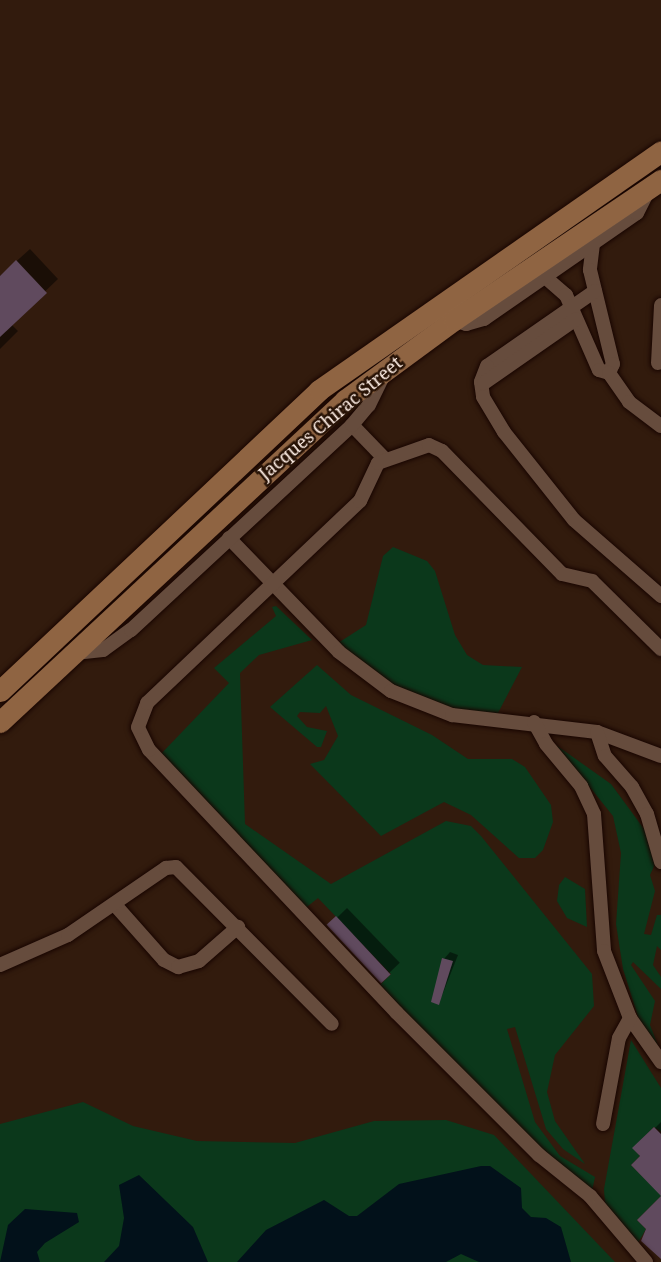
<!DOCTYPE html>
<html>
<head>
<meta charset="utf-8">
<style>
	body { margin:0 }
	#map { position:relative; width:661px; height:1262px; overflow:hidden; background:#321b0d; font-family:"Noto Serif",serif }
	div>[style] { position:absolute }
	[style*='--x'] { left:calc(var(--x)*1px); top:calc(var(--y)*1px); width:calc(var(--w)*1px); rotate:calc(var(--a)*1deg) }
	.green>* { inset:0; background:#0b381b }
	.water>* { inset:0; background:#02111a }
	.shadow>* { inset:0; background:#0007; transform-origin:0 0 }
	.building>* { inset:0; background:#604a5e; transform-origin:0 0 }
	.roads { filter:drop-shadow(0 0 2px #180500) drop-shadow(0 0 2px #180500) }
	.street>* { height:14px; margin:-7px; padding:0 7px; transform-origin:7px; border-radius:7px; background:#664c3d }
	.secondary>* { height:21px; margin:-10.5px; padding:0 10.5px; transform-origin:10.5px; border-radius:10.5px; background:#8f6442 }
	span { translate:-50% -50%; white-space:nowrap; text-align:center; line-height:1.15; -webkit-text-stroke:5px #271205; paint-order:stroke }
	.street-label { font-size:18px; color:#feeee5 }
</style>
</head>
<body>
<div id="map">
	<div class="green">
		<div style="clip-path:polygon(393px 547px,427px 561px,435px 571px,455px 635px,467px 655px,483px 665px,522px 667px,498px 713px,448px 710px,401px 693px,338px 643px,366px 625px,383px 556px)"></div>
		<div style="clip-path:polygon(276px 606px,312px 640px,259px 655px,240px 673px,245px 824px,331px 884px,446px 821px,471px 826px,481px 836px,592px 974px,594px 1006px,555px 1055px,547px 1092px,555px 1121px,585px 1164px,563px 1149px,546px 1129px,515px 1027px,507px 1029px,535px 1122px,560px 1156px,595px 1177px,592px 1191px,558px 1168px,377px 988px,391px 974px,318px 898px,303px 910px,158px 757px,229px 683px,214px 668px,276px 616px,272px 607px)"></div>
		<div style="clip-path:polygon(317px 665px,351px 695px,432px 735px,468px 759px,512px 759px,525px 767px,551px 805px,553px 822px,543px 850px,535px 858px,519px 858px,471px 815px,444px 802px,381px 836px,310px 764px,324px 760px,338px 736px,326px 706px,320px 713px,300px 712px,297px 716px,307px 727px,327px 731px,321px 747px,317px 747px,270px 707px)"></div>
		<div style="clip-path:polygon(556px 745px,611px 784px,647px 833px,656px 862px,650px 875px,655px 891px,644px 934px,651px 935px,657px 915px,661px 915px,661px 950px,657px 946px,653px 965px,661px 977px,661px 989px,633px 962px,631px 965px,655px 1001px,650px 1025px,661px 1053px,638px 1017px,623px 969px,616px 924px,621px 853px,613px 816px)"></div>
		<div style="clip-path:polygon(565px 877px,585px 889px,587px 927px,567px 918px,557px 901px,559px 885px)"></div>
		<div style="clip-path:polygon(631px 1040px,661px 1088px,661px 1131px,654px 1127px,633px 1148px,640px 1156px,631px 1165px,650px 1184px,661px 1183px,661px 1196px,637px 1220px,646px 1229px,636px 1246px,605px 1204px,604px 1189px)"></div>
		<div style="clip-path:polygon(83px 1102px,133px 1126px,197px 1141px,295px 1143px,374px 1121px,446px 1120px,494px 1135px,615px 1262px,0 1262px,0 1124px)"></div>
	</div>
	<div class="water">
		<div style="clip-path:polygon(481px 1166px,490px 1166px,521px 1188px,522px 1208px,531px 1217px,546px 1218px,561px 1227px,571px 1262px,479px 1262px,461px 1254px,446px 1262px,237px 1262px,266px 1230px,324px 1200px,349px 1216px,357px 1216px,399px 1184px)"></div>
		<div style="clip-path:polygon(139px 1175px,193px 1227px,208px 1262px,104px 1262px,119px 1246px,124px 1218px,119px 1185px)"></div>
		<div style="clip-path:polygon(25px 1209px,77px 1213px,79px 1222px,45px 1243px,37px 1252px,40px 1262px,0 1262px,8px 1225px)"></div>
	</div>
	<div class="shadow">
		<div style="clip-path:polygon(30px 249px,58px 279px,11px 324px,18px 331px,0 349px,0 276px)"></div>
		<div style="left:347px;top:908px;width:76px;height:24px;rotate:46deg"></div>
		<div style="clip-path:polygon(450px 952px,458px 955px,439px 1003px,444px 959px)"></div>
		<div style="clip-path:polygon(661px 1122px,661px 1193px,635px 1148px)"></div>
	</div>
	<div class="building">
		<div style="clip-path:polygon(16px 260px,47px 293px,0 337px,0 276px)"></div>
		<div style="left:336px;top:916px;width:80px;height:13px;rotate:47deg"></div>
		<div style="clip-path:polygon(442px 958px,453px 961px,439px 1005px,431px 1002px)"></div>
		<div style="clip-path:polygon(654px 1127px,661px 1134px,661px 1196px,631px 1165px,640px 1156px,632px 1148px)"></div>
		<div style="clip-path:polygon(661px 1196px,661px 1259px,641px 1241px,646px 1229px,637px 1220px)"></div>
	</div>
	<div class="roads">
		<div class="street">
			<div style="--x:593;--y:244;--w:26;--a:97"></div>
			<div style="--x:590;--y:270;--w:97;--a:76.3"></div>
			<div style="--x:613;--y:364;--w:10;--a:114"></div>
			<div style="--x:545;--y:277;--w:28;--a:41"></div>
			<div style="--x:566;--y:295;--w:82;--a:66.3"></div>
			<div style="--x:599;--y:370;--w:10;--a:17"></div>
			<div style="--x:609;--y:373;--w:35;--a:55"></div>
			<div style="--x:629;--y:402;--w:40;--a:37"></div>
			<div style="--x:595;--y:291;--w:131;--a:145.2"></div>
			<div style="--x:487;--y:366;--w:17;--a:111"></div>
			<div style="--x:481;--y:382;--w:15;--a:82"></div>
			<div style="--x:483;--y:397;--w:41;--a:59"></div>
			<div style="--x:504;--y:432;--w:112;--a:51.5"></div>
			<div style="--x:574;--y:520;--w:116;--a:41.1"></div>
			<div style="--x:454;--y:320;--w:13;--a:18"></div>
			<div style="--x:466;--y:324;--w:19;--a:-16"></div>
			<div style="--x:484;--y:319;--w:186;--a:-34.7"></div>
			<div style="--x:637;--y:213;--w:27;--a:-63"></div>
			<div style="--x:658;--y:363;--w:58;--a:-87"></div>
			<div style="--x:484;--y:383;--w:112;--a:-34.8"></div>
			<div style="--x:352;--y:425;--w:46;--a:45.9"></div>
			<div style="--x:229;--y:538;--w:158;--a:46"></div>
			<div style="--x:339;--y:652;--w:65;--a:36.9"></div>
			<div style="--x:391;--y:691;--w:66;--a:21.5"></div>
			<div style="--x:452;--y:715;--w:146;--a:6.7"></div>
			<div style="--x:597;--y:732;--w:68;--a:20.6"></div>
			<div style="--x:75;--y:653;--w:28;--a:-6"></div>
			<div style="--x:103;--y:650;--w:34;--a:-36"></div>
			<div style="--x:131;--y:630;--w:301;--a:-42.8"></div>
			<div style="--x:352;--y:425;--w:26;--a:-50"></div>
			<div style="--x:369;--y:405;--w:37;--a:-64"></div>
			<div style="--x:534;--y:722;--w:25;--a:61"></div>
			<div style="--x:546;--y:744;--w:55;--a:50.2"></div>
			<div style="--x:581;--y:786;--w:31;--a:65"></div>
			<div style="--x:594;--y:814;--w:137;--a:85.8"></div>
			<div style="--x:604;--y:951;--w:72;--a:68.8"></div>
			<div style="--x:630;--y:1018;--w:54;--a:54.8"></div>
			<div style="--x:597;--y:732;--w:25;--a:72"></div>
			<div style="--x:605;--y:756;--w:41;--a:48.9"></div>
			<div style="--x:632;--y:787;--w:31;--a:61"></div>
			<div style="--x:647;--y:814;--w:50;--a:73.7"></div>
			<div style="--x:116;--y:906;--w:72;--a:48.4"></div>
			<div style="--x:164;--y:960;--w:16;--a:27"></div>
			<div style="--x:178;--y:967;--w:22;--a:-16"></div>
			<div style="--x:199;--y:961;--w:52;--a:-41.1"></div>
			<div style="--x:0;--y:965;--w:74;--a:-23.8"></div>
			<div style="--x:68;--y:935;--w:119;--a:-34.4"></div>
			<div style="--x:166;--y:868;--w:10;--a:-6"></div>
			<div style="--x:176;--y:867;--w:221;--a:45.2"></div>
			<div style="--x:603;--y:1124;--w:87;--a:-79.5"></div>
			<div style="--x:619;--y:1038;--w:23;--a:-61"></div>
			<div style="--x:646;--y:1262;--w:87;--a:-130.3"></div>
			<div style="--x:590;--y:1196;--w:65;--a:-141.2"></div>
			<div style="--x:539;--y:1155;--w:201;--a:-135"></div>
			<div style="--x:397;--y:1013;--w:361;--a:-133.3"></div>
			<div style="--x:149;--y:750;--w:25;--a:-116"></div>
			<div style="--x:138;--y:727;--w:26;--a:-69"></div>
			<div style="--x:147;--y:703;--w:294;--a:-43.5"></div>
			<div style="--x:360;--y:501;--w:42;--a:-64.7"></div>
			<div style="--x:378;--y:463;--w:54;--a:-19.4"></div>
			<div style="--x:429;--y:445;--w:14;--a:25"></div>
			<div style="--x:442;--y:451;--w:172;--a:45.7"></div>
			<div style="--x:562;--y:574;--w:31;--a:13"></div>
			<div style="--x:592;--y:581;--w:97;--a:44.6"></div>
		</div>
		<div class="secondary">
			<div style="--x:0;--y:691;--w:439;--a:-43.3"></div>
			<div style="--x:319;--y:390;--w:417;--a:-34.9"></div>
			<div style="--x:0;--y:722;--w:472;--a:-43"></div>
			<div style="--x:345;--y:400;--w:135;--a:-36.3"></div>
			<div style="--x:454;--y:320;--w:250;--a:-34.1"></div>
		</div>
	</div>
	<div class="street-label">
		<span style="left:330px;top:418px;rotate:-40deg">Jacques Chirac Street</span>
	</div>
</div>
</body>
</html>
